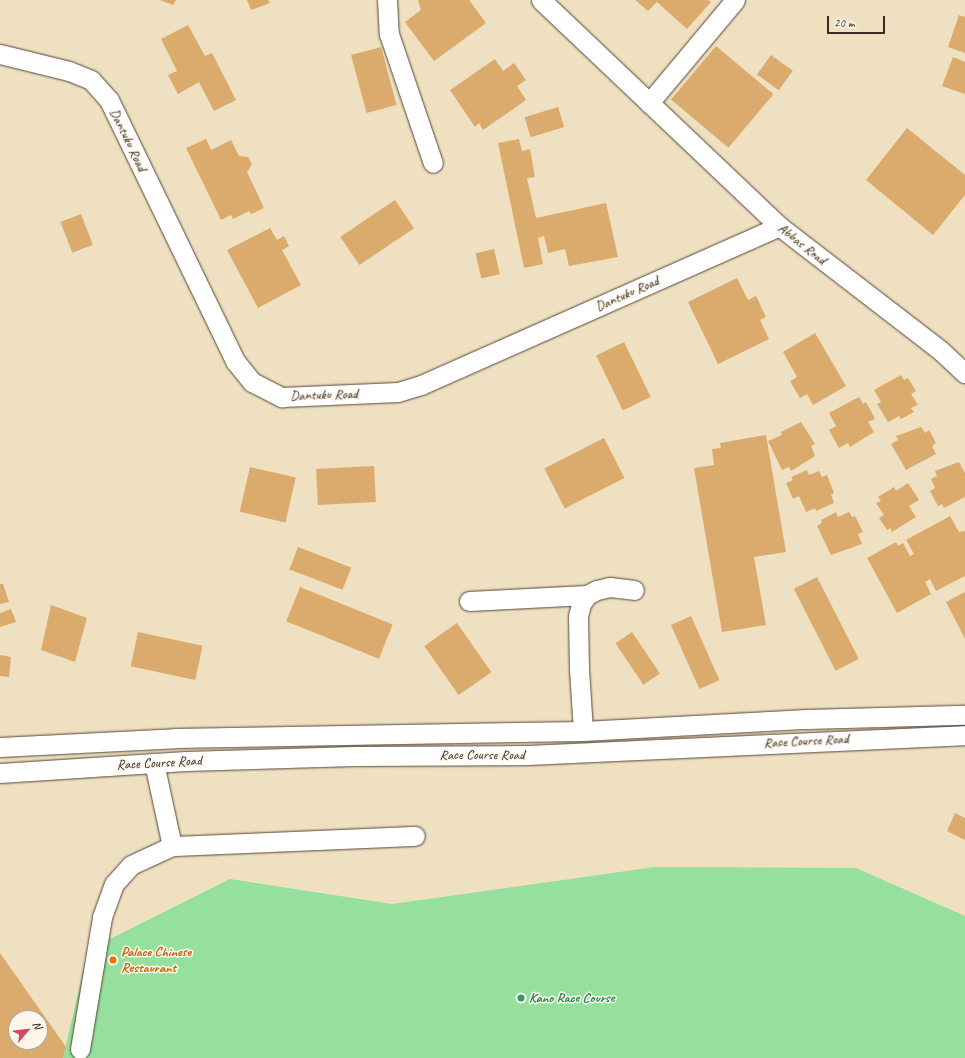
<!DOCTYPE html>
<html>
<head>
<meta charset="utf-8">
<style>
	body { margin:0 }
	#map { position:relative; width:965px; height:1058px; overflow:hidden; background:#efe0c1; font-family:Caveat,sans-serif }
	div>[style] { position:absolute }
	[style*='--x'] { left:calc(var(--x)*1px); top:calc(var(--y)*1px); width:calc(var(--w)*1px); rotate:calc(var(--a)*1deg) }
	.green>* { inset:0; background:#95e09c }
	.building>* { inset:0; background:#daab6c; transform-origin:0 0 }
	.roads { filter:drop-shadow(0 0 1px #564536) drop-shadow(0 0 1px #564536) }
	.minor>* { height:19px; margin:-9.5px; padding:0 9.5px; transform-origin:9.5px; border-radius:9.5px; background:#fff }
	.dots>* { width:11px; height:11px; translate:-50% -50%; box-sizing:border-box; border:2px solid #fbf7ec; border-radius:50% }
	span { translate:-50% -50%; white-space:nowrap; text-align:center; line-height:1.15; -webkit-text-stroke:3px #fbf7ec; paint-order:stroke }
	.street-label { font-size:14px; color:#3b2a1e }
	.food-label { font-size:14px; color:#c56008; font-weight:700 }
	.left { translate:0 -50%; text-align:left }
	.leisure-label { font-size:14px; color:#27864d; font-weight:700 }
	.north { position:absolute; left:8px; top:1010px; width:40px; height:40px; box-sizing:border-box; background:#fbf7ec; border:1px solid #aea59a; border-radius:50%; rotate:62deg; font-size:11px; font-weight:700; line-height:16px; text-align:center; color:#3b2a1e }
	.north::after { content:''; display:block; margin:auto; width:14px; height:18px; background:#d1495b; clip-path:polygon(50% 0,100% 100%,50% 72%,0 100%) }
	.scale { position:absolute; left:827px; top:16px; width:58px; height:18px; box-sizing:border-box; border:2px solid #3b2a1e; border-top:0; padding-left:5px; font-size:12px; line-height:14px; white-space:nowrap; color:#3b2a1e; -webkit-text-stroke:3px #fbf7ec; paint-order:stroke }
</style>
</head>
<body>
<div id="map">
	<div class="green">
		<div style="clip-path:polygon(655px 867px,856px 868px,965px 916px,965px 1058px,63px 1058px,88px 950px,230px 879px,392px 904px)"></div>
	</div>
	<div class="building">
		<div style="clip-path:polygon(160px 0,176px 0,173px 5px)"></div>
		<div style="clip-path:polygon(247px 0,268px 0,270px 3px,251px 10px)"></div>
		<div style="clip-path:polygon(418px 0,469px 0,486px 23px,434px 61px,405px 22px,421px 10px)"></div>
		<div style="clip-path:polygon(635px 0,708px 0,711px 2px,687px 29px,657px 2px,648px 11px)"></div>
		<div style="clip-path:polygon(959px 15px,965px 17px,965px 53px,948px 47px)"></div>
		<div style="clip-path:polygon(188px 25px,205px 56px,212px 53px,236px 100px,214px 111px,199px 82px,178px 94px,168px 75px,177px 71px,161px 39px)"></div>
		<div style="left:716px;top:46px;width:75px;height:70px;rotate:40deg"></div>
		<div style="left:381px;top:47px;width:60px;height:31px;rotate:75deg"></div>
		<div style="left:771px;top:55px;width:27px;height:24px;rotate:36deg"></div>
		<div style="clip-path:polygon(953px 57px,965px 62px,965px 94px,942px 86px)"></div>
		<div style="clip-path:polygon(495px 59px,503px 71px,514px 63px,526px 80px,517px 86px,526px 100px,483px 130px,479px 123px,475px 127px,450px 90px)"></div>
		<div style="left:558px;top:107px;width:21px;height:35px;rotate:73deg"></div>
		<div style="clip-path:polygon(907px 128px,965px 175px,965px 195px,933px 235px,866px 180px)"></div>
		<div style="clip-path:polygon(206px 139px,211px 150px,231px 140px,239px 156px,248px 157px,252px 164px,247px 172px,264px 208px,251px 214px,249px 211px,233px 219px,231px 215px,221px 220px,186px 148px)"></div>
		<div style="clip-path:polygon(519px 139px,522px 151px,530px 149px,535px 177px,527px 178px,536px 218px,606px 203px,618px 257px,569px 266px,565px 249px,548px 253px,544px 236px,538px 238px,543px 264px,524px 268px,498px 143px)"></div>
		<div style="left:395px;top:200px;width:34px;height:66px;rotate:56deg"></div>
		<div style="left:81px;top:214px;width:33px;height:22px;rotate:69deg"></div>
		<div style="clip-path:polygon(270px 228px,277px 240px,284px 236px,289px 246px,282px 250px,301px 285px,258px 308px,227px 250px)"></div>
		<div style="left:494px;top:249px;width:26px;height:19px;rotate:77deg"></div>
		<div style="clip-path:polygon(737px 278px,748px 300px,756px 296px,766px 317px,760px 320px,769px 339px,718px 364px,688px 302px)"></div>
		<div style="clip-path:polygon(815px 333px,846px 386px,813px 405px,807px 394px,800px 398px,790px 381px,797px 377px,783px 352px)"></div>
		<div style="left:624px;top:342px;width:61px;height:31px;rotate:64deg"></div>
		<div style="clip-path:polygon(901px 375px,904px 380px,908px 378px,916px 391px,911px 394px,918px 405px,911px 408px,914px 412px,901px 419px,899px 416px,888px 422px,877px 404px,881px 402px,874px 390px)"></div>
		<div style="clip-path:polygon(859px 397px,863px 404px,866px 402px,875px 419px,868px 422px,874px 432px,850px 447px,848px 443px,839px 448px,829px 430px,836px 426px,829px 413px)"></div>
		<div style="clip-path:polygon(801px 422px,815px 444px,811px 446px,815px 456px,791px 471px,789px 467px,782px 470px,768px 441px,782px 435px,781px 432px)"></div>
		<div style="clip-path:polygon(921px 427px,925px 433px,929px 430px,936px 443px,932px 446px,936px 454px,906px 470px,891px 444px,898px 440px,896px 436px)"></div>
		<div style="clip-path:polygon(766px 435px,786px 552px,754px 557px,766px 625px,722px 632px,694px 468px,714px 465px,712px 449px,721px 448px,720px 443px)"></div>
		<div style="left:604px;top:438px;width:45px;height:67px;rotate:63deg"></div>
		<div style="clip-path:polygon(959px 462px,965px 473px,965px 497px,944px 508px,942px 504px,938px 506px,930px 491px,935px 488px,931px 479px,937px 476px,935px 471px)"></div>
		<div style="left:374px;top:466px;width:36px;height:58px;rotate:87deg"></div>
		<div style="left:250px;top:467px;width:47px;height:46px;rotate:13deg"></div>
		<div style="clip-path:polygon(807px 470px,809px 475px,819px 471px,822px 477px,827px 475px,834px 493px,831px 495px,834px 503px,816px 511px,815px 508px,806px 512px,799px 496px,793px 499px,786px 483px,793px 480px,791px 477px)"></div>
		<div style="clip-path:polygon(908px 483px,919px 500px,909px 506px,916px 517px,892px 532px,890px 528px,887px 530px,879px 518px,884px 515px,876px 503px,881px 501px,878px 497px,894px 487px,896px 491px)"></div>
		<div style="clip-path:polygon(836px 512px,838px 517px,849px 512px,852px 517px,855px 516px,863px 532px,858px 534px,862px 544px,831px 555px,817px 526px,822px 523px,821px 520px)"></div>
		<div style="clip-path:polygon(950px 516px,959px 532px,965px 531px,965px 576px,936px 591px,930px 579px,925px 582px,931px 594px,897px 613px,867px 558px,896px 542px,898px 546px,903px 543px,910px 556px,914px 554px,906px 540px)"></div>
		<div style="left:298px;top:547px;width:57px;height:24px;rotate:21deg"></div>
		<div style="left:817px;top:577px;width:92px;height:26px;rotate:63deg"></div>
		<div style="clip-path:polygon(0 584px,3px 584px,9px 602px,0 604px)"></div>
		<div style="left:300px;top:587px;width:100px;height:37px;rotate:22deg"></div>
		<div style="clip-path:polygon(965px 592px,965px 639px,946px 602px)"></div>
		<div style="clip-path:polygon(51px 605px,87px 618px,75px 662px,41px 650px)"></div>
		<div style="clip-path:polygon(11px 609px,16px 622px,0 627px,0 613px)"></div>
		<div style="left:691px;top:616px;width:70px;height:22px;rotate:66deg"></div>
		<div style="left:457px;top:623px;width:60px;height:40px;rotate:55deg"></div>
		<div style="left:138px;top:632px;width:66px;height:35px;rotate:12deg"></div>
		<div style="left:632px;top:632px;width:50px;height:20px;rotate:56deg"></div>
		<div style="clip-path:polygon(0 655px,11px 657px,9px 677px,0 676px)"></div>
		<div style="clip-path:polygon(955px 813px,965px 818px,965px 840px,947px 831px)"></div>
		<div style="clip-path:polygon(evenodd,0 953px,66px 1047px,63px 1058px,0 1058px,0 953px,16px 1018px,40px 1018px,40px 1042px,16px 1042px,16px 1018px)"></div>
	</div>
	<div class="roads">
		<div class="minor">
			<div style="--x:387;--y:0;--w:34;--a:87"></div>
			<div style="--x:389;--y:34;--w:136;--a:71.2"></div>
			<div style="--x:541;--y:0;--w:328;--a:43.5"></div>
			<div style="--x:779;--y:226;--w:203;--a:37.6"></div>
			<div style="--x:940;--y:350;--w:34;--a:43"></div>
			<div style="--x:0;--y:54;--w:71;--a:13.8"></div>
			<div style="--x:69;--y:71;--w:24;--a:22"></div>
			<div style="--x:91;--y:80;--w:27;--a:48"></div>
			<div style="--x:109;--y:100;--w:290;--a:64.2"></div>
			<div style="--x:235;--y:361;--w:27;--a:51"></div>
			<div style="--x:252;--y:382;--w:34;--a:27"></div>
			<div style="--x:282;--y:397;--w:116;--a:-2.5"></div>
			<div style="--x:398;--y:392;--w:24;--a:-17"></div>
			<div style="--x:421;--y:385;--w:392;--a:-23.9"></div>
			<div style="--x:649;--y:103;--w:134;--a:-50.1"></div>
			<div style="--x:469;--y:601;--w:118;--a:-2.9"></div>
			<div style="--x:583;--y:731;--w:62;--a:-93.7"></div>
			<div style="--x:579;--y:669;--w:53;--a:-91.1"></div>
			<div style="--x:578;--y:616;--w:12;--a:-76"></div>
			<div style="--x:581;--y:604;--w:11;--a:-56"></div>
			<div style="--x:587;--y:595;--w:11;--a:-27"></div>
			<div style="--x:597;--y:590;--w:13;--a:-13"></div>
			<div style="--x:610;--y:587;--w:24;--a:7"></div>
			<div style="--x:0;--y:747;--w:175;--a:-2.9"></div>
			<div style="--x:175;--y:738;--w:408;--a:-1"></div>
			<div style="--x:583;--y:731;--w:224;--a:-3.1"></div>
			<div style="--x:807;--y:719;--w:158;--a:-1.5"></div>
			<div style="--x:154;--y:763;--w:85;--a:77.8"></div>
			<div style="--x:172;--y:846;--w:243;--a:-2.4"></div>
			<div style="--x:0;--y:773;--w:186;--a:-3.7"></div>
			<div style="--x:186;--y:761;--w:168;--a:-1.7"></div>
			<div style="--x:354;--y:756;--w:172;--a:-0.3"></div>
			<div style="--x:526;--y:755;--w:439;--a:-2.6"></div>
			<div style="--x:80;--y:1049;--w:134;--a:-80.5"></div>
			<div style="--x:102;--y:917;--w:35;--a:-70"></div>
			<div style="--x:114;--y:884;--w:25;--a:-48"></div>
			<div style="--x:131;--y:865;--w:45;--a:-24.9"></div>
		</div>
	</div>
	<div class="dots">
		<div style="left:113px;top:960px;background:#e8710a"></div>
		<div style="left:521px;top:998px;background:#2e9e5b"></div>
	</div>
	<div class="street-label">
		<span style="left:128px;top:140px;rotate:64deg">Dantuku Road</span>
		<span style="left:802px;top:244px;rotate:38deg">Abbas Road</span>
		<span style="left:627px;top:294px;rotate:-24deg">Dantuku Road</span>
		<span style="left:324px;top:395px;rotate:-2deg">Dantuku Road</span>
		<span style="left:806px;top:741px;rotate:-3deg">Race Course Road</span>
		<span style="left:482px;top:755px">Race Course Road</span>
		<span style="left:159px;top:763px;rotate:-3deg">Race Course Road</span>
	</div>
	<div class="food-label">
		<span class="left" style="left:121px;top:960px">Palace Chinese<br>Restaurant</span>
	</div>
	<div class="leisure-label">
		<span class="left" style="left:529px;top:998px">Kano Race Course</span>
	</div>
	<div class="north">N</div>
	<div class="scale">20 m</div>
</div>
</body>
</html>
